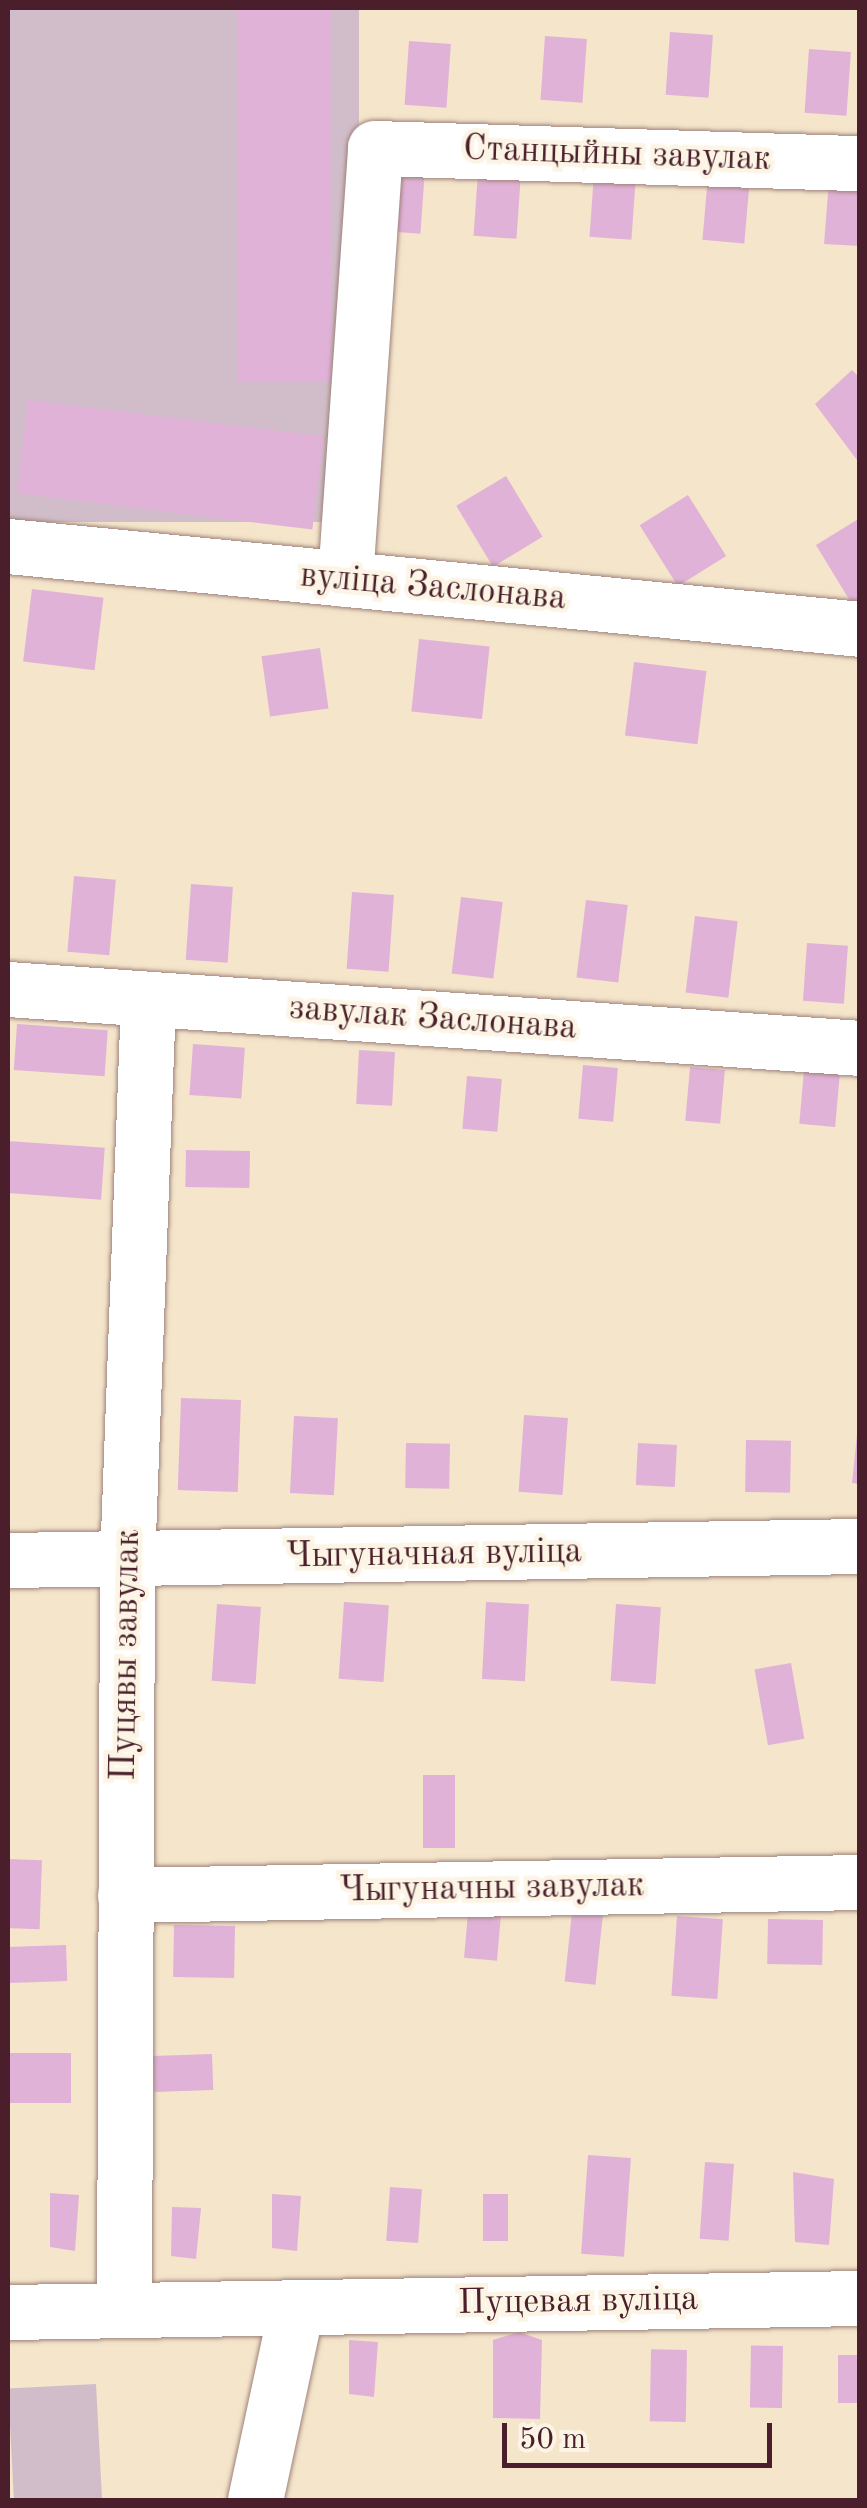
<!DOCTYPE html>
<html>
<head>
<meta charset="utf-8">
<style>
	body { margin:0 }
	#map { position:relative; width:867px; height:2508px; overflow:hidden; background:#f4e5cb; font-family:"Old Standard TT",serif }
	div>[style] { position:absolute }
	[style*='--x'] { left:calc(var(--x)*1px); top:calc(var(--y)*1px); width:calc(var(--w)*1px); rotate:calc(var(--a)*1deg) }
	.industrial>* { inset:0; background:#d1bdc9; transform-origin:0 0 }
	.building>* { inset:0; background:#e1b2d8; transform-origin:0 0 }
	.roads { filter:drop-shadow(0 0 2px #9f827b) drop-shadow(0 0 2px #9f827b) }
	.minor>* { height:55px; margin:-27.5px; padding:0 27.5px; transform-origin:27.5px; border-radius:27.5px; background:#fff }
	span { translate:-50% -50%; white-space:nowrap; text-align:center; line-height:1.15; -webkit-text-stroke:9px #fcf5e5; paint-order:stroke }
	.street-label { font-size:35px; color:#4a1f2b }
	.frame { position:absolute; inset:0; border:10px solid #4a1f2b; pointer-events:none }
	.scale { position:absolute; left:502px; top:2423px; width:270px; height:45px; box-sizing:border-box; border:5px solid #4a1f2b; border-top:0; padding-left:12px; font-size:30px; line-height:35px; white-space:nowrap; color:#4a1f2b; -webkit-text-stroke:8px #fcf5e5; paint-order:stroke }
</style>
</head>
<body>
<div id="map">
	<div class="industrial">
		<div style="left:8px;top:8px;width:351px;height:514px"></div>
		<div style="left:96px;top:2384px;width:116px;height:88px;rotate:87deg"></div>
	</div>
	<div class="building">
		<div style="left:238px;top:8px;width:93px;height:373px"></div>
		<div style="left:670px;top:32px;width:43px;height:63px;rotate:4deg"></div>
		<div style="left:545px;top:36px;width:42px;height:64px;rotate:4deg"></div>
		<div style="left:409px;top:41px;width:42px;height:64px;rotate:4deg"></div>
		<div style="left:809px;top:49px;width:42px;height:64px;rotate:4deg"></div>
		<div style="left:383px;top:167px;width:42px;height:64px;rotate:4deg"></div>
		<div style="left:478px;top:172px;width:43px;height:64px;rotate:4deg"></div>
		<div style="left:594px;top:173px;width:42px;height:64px;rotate:4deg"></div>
		<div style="left:708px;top:176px;width:42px;height:64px;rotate:5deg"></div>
		<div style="clip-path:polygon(829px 180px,860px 182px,860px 246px,824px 244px)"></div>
		<div style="clip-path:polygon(852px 370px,860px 378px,860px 464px,815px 404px)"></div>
		<div style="left:28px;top:400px;width:298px;height:94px;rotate:7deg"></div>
		<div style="left:506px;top:476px;width:71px;height:58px;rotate:59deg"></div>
		<div style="left:688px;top:495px;width:72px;height:57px;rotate:58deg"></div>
		<div style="clip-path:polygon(860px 518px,860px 602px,853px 606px,816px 545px)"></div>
		<div style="left:32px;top:589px;width:72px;height:73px;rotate:7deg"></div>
		<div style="left:419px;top:639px;width:71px;height:73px;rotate:6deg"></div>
		<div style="left:320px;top:648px;width:61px;height:59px;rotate:82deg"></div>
		<div style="left:634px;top:662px;width:73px;height:74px;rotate:7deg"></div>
		<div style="left:74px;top:876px;width:42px;height:76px;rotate:5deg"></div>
		<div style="left:191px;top:884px;width:42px;height:76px;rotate:4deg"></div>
		<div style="left:352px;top:892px;width:42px;height:77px;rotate:4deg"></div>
		<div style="left:461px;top:897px;width:42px;height:77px;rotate:7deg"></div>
		<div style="left:586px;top:900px;width:42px;height:78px;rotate:7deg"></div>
		<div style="left:695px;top:916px;width:43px;height:77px;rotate:7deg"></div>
		<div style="left:807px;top:943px;width:41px;height:58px;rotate:4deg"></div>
		<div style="left:17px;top:1024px;width:91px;height:46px;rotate:4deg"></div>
		<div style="left:193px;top:1044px;width:52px;height:51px;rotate:4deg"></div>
		<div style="left:359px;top:1050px;width:36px;height:54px;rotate:3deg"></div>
		<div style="left:583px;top:1065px;width:35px;height:54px;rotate:5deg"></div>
		<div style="left:690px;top:1067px;width:35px;height:54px;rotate:5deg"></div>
		<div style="left:804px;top:1070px;width:36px;height:54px;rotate:5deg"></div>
		<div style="left:467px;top:1076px;width:35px;height:53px;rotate:5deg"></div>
		<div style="left:8px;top:1141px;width:97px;height:52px;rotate:4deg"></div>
		<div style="left:186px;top:1150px;width:64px;height:37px;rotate:1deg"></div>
		<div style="left:181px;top:1398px;width:60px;height:92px;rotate:2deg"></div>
		<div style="clip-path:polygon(860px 1406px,860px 1484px,852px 1483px)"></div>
		<div style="left:524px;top:1415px;width:44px;height:77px;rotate:4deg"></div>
		<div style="left:294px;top:1416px;width:44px;height:77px;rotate:3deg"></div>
		<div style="left:746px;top:1440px;width:45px;height:52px;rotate:1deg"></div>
		<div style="left:406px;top:1443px;width:44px;height:45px;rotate:1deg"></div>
		<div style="left:638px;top:1443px;width:39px;height:42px;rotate:3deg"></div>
		<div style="left:344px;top:1602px;width:45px;height:77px;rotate:4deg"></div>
		<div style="left:486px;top:1602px;width:43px;height:77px;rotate:3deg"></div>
		<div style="left:217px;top:1604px;width:44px;height:77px;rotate:4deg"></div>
		<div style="left:616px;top:1604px;width:45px;height:77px;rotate:4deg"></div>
		<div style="left:791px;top:1663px;width:77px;height:37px;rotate:80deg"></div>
		<div style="left:423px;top:1775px;width:32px;height:73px"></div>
		<div style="left:8px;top:1859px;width:34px;height:69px;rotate:2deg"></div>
		<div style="left:572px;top:1912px;width:31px;height:70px;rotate:6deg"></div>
		<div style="left:468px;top:1913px;width:33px;height:45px;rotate:5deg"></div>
		<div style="left:677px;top:1916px;width:46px;height:80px;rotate:4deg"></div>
		<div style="left:768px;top:1919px;width:55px;height:45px;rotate:1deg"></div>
		<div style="left:174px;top:1925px;width:61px;height:52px;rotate:1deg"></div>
		<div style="left:66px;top:1945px;width:36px;height:58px;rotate:88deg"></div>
		<div style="left:71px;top:2053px;width:50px;height:63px;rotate:90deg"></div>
		<div style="left:212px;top:2054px;width:36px;height:59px;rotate:88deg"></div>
		<div style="left:588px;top:2155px;width:43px;height:99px;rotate:4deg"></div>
		<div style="left:705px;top:2162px;width:29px;height:77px;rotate:4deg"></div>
		<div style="clip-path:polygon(793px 2172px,834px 2179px,829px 2245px,795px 2242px)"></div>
		<div style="left:390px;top:2187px;width:32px;height:54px;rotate:4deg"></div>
		<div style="clip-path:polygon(50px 2193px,79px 2195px,75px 2251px,50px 2247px)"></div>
		<div style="clip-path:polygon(272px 2194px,301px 2196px,297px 2251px,272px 2248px)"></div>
		<div style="left:483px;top:2194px;width:25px;height:47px"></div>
		<div style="clip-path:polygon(172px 2207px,201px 2208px,196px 2259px,171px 2256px)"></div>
		<div style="clip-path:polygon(519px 2332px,542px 2340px,540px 2419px,493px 2418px,493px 2340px)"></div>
		<div style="clip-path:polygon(349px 2340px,378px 2342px,374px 2397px,349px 2394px)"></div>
		<div style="left:783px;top:2346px;width:62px;height:32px;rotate:91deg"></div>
		<div style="left:687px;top:2350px;width:72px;height:36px;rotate:91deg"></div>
		<div style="left:860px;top:2355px;width:48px;height:22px;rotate:90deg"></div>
	</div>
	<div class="roads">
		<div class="minor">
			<div style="--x:8;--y:546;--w:856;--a:5.56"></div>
			<div style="--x:345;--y:579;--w:432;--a:-86"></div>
			<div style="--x:375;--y:148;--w:485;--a:1.8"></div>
			<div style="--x:8;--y:989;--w:854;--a:3.96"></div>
			<div style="--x:8;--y:1560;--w:852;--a:-0.94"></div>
			<div style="--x:125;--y:1895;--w:735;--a:-1.01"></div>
			<div style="--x:124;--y:2310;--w:748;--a:-89.77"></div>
			<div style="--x:127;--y:1562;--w:563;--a:-87.86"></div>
			<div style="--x:8;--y:2312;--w:852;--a:-0.94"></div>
			<div style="--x:255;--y:2500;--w:196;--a:-77.9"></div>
		</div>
	</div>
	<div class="street-label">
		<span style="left:617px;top:155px;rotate:2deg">Станцыйны завулак</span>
		<span style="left:433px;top:588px;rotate:5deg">вуліца Заслонава</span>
		<span style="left:433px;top:1019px;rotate:4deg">завулак Заслонава</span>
		<span style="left:434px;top:1555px;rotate:-1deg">Чыгуначная вуліца</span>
		<span style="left:127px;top:1655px;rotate:-89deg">Пуцявы завулак</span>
		<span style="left:492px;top:1889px;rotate:-1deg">Чыгуначны завулак</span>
		<span style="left:578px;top:2302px;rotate:-1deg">Пуцевая вуліца</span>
	</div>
	<div class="frame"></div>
	<div class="scale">50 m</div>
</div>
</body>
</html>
